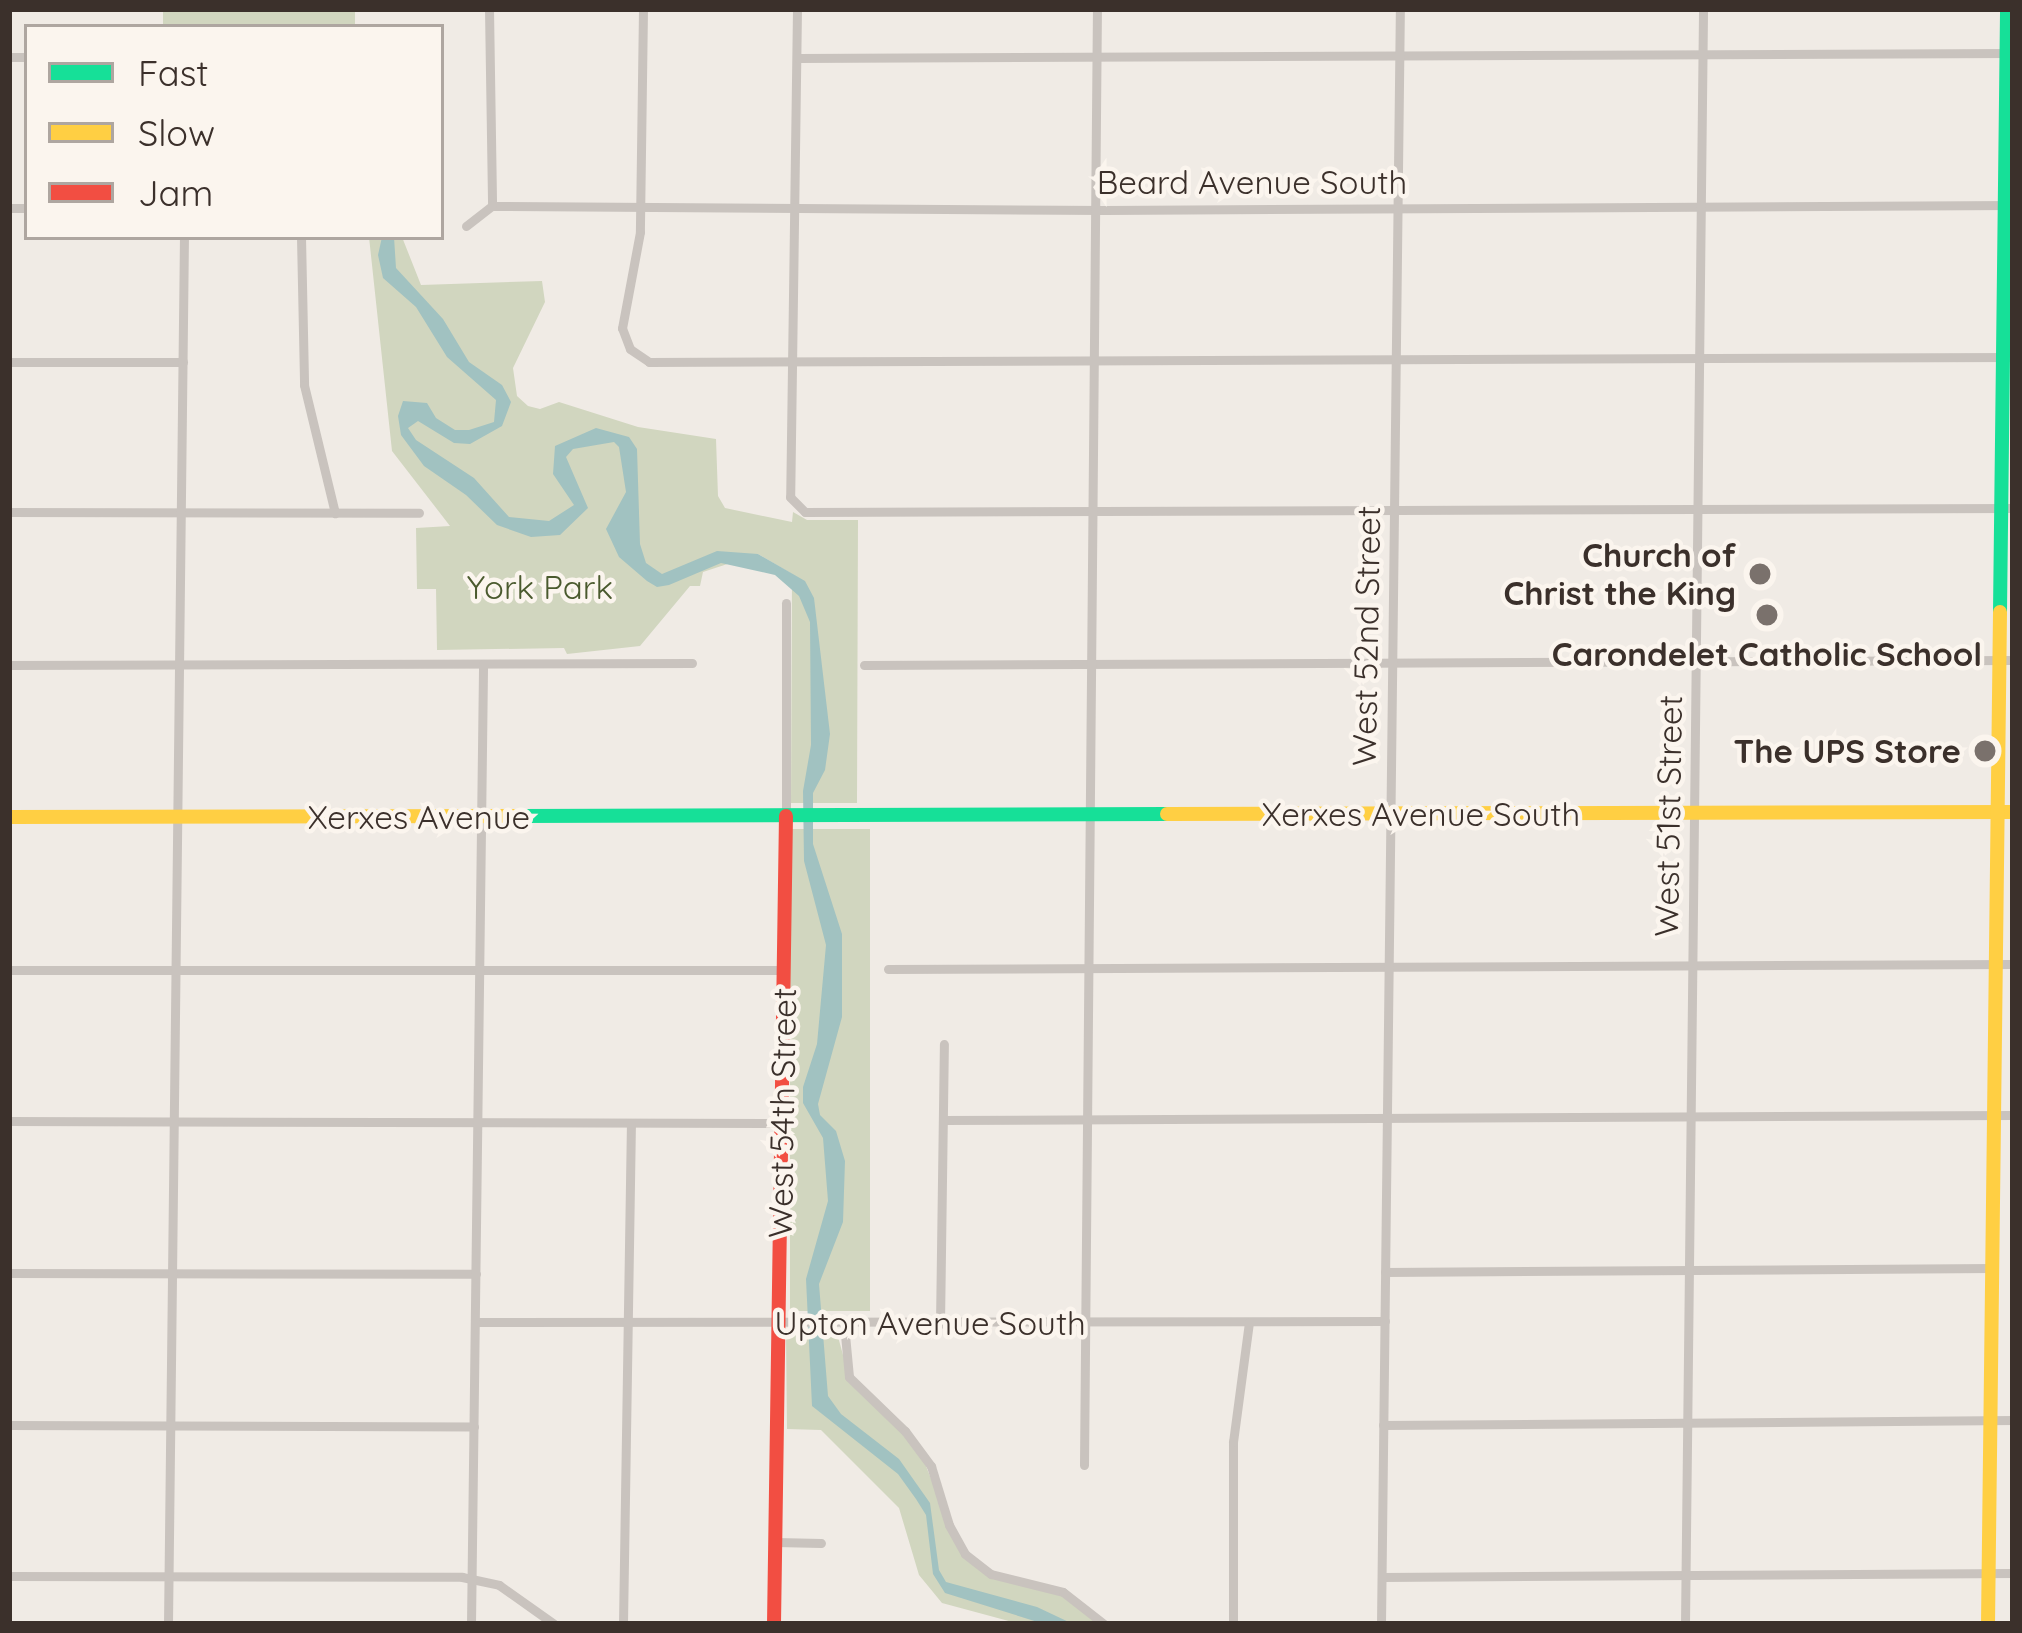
<!DOCTYPE html>
<html>
<head>
<meta charset="utf-8">
<style>
	body { margin:0 }
	#map { position:relative; width:2022px; height:1633px; overflow:hidden; background:#f0ebe5; font-family:Quicksand,sans-serif }
	div>[style] { position:absolute }
	[style*='--x'] { left:calc(var(--x)*1px); top:calc(var(--y)*1px); width:calc(var(--w)*1px); rotate:calc(var(--a)*1deg) }
	.green>* { inset:0; background:#d1d6bf; transform-origin:0 0 }
	.water>* { inset:0; background:#a1c2c1 }
	.street>* { height:9px; margin:-4.5px; padding:0 4.5px; transform-origin:4.5px; border-radius:4.5px; background:#c9c3be }
	.fast>* { height:14px; margin:-7px; padding:0 7px; transform-origin:7px; border-radius:7px; background:#16e098 }
	.slow>* { height:14px; margin:-7px; padding:0 7px; transform-origin:7px; border-radius:7px; background:#ffcf43 }
	.jam>* { height:14px; margin:-7px; padding:0 7px; transform-origin:7px; border-radius:7px; background:#f24e42 }
	.dots>* { width:33px; height:33px; translate:-50% -50%; box-sizing:border-box; border:6px solid #fbf5ee; border-radius:50% }
	span { translate:-50% -50%; white-space:nowrap; text-align:center; line-height:1.15; -webkit-text-stroke:9px #fbf5ee; paint-order:stroke }
	.street-label { font-size:33px; color:#3b302b }
	.poi-label { font-size:33px; color:#3b302b; font-weight:700 }
	.right { translate:-100% -50%; text-align:right }
	.park-label { font-size:33px; color:#4a5a2e }
	.frame { position:absolute; inset:0; border:12px solid #3b302b; pointer-events:none }
	.legend { position:absolute; left:24px; top:24px; width:420px; height:216px; box-sizing:border-box; background:#fbf5ee; border:3px solid #aea6a0; margin:0; padding:15px 21px; list-style:none; font-size:36px; color:#3b302b }
	.legend li { display:flex; align-items:center; gap:24px; height:60px }
	.legend b { width:60px; border:3px solid #aea6a0 }
</style>
</head>
<body>
<div id="map">
	<div class="green">
		<div style="left:163px;top:9px;width:192px;height:28px"></div>
		<div style="clip-path:polygon(369px 237px,402px 237px,421px 285px,542px 281px,545px 302px,513px 368px,517px 396px,528px 406px,540px 409px,559px 402px,638px 427px,716px 439px,718px 496px,725px 508px,792px 522px,793px 512px,807px 520px,858px 520px,857px 803px,791px 803px,792px 574px,758px 554px,703px 572px,700px 586px,690px 586px,640px 646px,567px 654px,564px 648px,437px 650px,436px 589px,417px 589px,416px 528px,450px 526px,392px 451px)"></div>
		<div style="left:790px;top:829px;width:80px;height:482px"></div>
		<div style="clip-path:polygon(837px 1333px,849px 1377px,919px 1448px,949px 1525px,976px 1566px,1063px 1592px,1104px 1624px,1020px 1624px,942px 1603px,919px 1575px,899px 1508px,821px 1430px,787px 1429px,786px 1335px)"></div>
	</div>
	<div class="water">
		<div style="clip-path:polygon(382px 237px,394px 237px,396px 268px,443px 319px,469px 362px,502px 385px,511px 402px,502px 426px,470px 444px,454px 443px,418px 421px,408px 428px,416px 440px,474px 478px,509px 517px,549px 521px,574px 505px,553px 474px,555px 446px,596px 428px,629px 437px,637px 449px,640px 544px,646px 563px,662px 574px,717px 551px,758px 554px,805px 581px,814px 598px,830px 734px,825px 770px,813px 793px,813px 844px,842px 934px,842px 1017px,818px 1104px,820px 1115px,836px 1131px,845px 1161px,843px 1222px,819px 1284px,828px 1396px,841px 1414px,899px 1459px,930px 1503px,939px 1570px,946px 1582px,1037px 1607px,1073px 1624px,1044px 1624px,945px 1593px,933px 1574px,926px 1515px,916px 1499px,898px 1474px,812px 1406px,806px 1279px,828px 1201px,823px 1138px,803px 1103px,803px 1087px,817px 1044px,826px 945px,804px 861px,803px 791px,811px 745px,810px 622px,799px 596px,775px 575px,721px 563px,669px 585px,657px 587px,647px 581px,619px 557px,606px 529px,626px 492px,619px 447px,614px 442px,573px 449px,566px 457px,588px 508px,560px 535px,531px 537px,497px 525px,466px 495px,424px 466px,401px 435px,398px 416px,403px 401px,427px 403px,436px 418px,455px 430px,469px 430px,494px 422px,496px 400px,447px 357px,416px 307px,383px 278px,378px 255px)"></div>
	</div>
	<div class="street">
		<div style="--x:489;--y:9;--w:197;--a:89.1"></div>
		<div style="--x:643;--y:9;--w:223;--a:90.8"></div>
		<div style="--x:640;--y:232;--w:98;--a:100.6"></div>
		<div style="--x:622;--y:328;--w:22;--a:69"></div>
		<div style="--x:630;--y:349;--w:23;--a:34"></div>
		<div style="--x:649;--y:362;--w:1364;--a:-0.21"></div>
		<div style="--x:797;--y:9;--w:488;--a:90.8"></div>
		<div style="--x:790;--y:497;--w:21;--a:45"></div>
		<div style="--x:805;--y:512;--w:1208;--a:-0.19"></div>
		<div style="--x:9;--y:57;--w:18;--a:0"></div>
		<div style="--x:798;--y:58;--w:1212;--a:-0.24"></div>
		<div style="--x:492;--y:206;--w:613;--a:0.37"></div>
		<div style="--x:1105;--y:210;--w:908;--a:-0.32"></div>
		<div style="--x:9;--y:208;--w:18;--a:0"></div>
		<div style="--x:466;--y:226;--w:33;--a:-38"></div>
		<div style="--x:301;--y:237;--w:148;--a:88.8"></div>
		<div style="--x:304;--y:385;--w:132;--a:76.4"></div>
		<div style="--x:9;--y:362;--w:174;--a:0"></div>
		<div style="--x:9;--y:512;--w:410;--a:0.1"></div>
		<div style="--x:786;--y:603;--w:213;--a:90"></div>
		<div style="--x:9;--y:665;--w:683;--a:-0.17"></div>
		<div style="--x:864;--y:665;--w:1149;--a:-0.25"></div>
		<div style="--x:888;--y:969;--w:1125;--a:-0.25"></div>
		<div style="--x:9;--y:970;--w:776;--a:0"></div>
		<div style="--x:943;--y:1120;--w:1070;--a:-0.27"></div>
		<div style="--x:9;--y:1121;--w:773;--a:0.15"></div>
		<div style="--x:1385;--y:1272;--w:608;--a:-0.38"></div>
		<div style="--x:9;--y:1273;--w:467;--a:0.1"></div>
		<div style="--x:476;--y:1322;--w:909;--a:-0.06"></div>
		<div style="--x:844;--y:1324;--w:53;--a:84.6"></div>
		<div style="--x:849;--y:1377;--w:78;--a:44"></div>
		<div style="--x:905;--y:1431;--w:44;--a:53.4"></div>
		<div style="--x:931;--y:1466;--w:62;--a:73"></div>
		<div style="--x:949;--y:1525;--w:33;--a:61"></div>
		<div style="--x:965;--y:1554;--w:33;--a:38"></div>
		<div style="--x:991;--y:1574;--w:74;--a:14"></div>
		<div style="--x:1063;--y:1592;--w:52;--a:38"></div>
		<div style="--x:940;--y:1324;--w:280;--a:-89.2"></div>
		<div style="--x:9;--y:1425;--w:465;--a:0.2"></div>
		<div style="--x:1383;--y:1425;--w:630;--a:-0.45"></div>
		<div style="--x:1084;--y:1465;--w:1456;--a:-89.49"></div>
		<div style="--x:776;--y:1542;--w:45;--a:1.3"></div>
		<div style="--x:9;--y:1576;--w:453;--a:0.1"></div>
		<div style="--x:462;--y:1577;--w:38;--a:12"></div>
		<div style="--x:499;--y:1585;--w:67;--a:35.3"></div>
		<div style="--x:1382;--y:1577;--w:631;--a:-0.36"></div>
		<div style="--x:168;--y:1624;--w:1387;--a:-89.34"></div>
		<div style="--x:471;--y:1624;--w:960;--a:-89.28"></div>
		<div style="--x:623;--y:1624;--w:501;--a:-89.09"></div>
		<div style="--x:1233;--y:1624;--w:182;--a:-90"></div>
		<div style="--x:1233;--y:1442;--w:121;--a:-82.4"></div>
		<div style="--x:1381;--y:1624;--w:1615;--a:-89.33"></div>
		<div style="--x:1685;--y:1624;--w:1615;--a:-89.36"></div>
	</div>
	<div class="fast">
		<div style="--x:2000;--y:612;--w:603;--a:-89.33"></div>
		<div style="--x:521;--y:816;--w:646;--a:-0.18"></div>
	</div>
	<div class="slow">
		<div style="--x:1167;--y:814;--w:846;--a:-0.14"></div>
		<div style="--x:9;--y:817;--w:512;--a:-0.11"></div>
		<div style="--x:1988;--y:1624;--w:1012;--a:-89.32"></div>
	</div>
	<div class="jam">
		<div style="--x:774;--y:1624;--w:808;--a:-89.15"></div>
	</div>
	<div class="dots">
		<div style="left:1760px;top:574px;background:#7a716c"></div>
		<div style="left:1767px;top:615px;background:#7a716c"></div>
		<div style="left:1985px;top:751px;background:#7a716c"></div>
	</div>
	<div class="street-label">
		<span style="left:1252px;top:182px">Beard Avenue South</span>
		<span style="left:1366px;top:636px;rotate:-89deg">West 52nd Street</span>
		<span style="left:1421px;top:814px">Xerxes Avenue South</span>
		<span style="left:1668px;top:816px;rotate:-89deg">West 51st Street</span>
		<span style="left:419px;top:817px">Xerxes Avenue</span>
		<span style="left:782px;top:1113px;rotate:-89deg">West 54th Street</span>
		<span style="left:930px;top:1323px">Upton Avenue South</span>
	</div>
	<div class="poi-label">
		<span class="right" style="left:1736px;top:574px">Church of<br>Christ the King</span>
		<span style="left:1767px;top:654px">Carondelet Catholic School</span>
		<span class="right" style="left:1961px;top:751px">The UPS Store</span>
	</div>
	<div class="park-label">
		<span style="left:540px;top:587px">York Park</span>
	</div>
	<div class="frame"></div>
	<ul class="legend">
	<li><b style="height:15px;background:#16e098"></b>Fast</li>
	<li><b style="height:15px;background:#ffcf43"></b>Slow</li>
	<li><b style="height:15px;background:#f24e42"></b>Jam</li>
	</ul>
</div>
</body>
</html>
